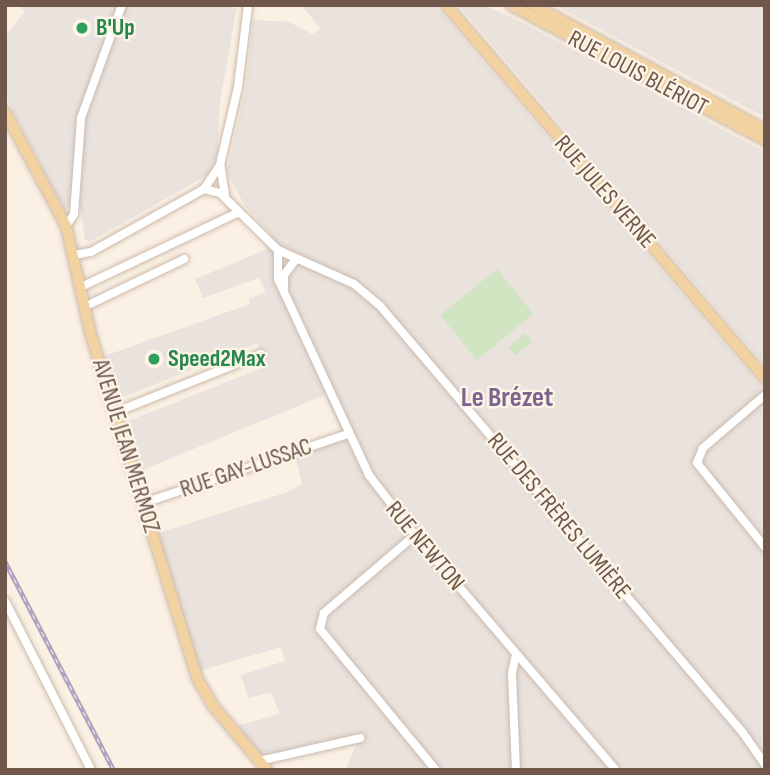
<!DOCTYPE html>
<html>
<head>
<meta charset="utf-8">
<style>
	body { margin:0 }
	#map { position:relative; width:770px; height:775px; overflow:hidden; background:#faf0e3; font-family:"Sofia Sans Condensed",sans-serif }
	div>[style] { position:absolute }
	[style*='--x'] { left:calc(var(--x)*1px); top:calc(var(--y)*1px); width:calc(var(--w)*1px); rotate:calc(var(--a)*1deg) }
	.industrial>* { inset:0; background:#e9e2dd }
	.green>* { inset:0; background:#d2e5c3; transform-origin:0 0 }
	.roads { filter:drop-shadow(0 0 2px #ccbaad) drop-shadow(0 0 2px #ccbaad) }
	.minor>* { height:8px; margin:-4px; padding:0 4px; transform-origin:4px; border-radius:4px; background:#fff }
	.major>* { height:10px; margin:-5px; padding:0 5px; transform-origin:5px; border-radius:5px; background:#f2d2a1 }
	.rail>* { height:4.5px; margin-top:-2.25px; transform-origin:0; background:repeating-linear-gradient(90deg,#fdf4e8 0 5px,#b2a3c1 0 10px); box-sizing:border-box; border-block:2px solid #b2a3c1 }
	.dots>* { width:19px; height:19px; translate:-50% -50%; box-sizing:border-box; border:4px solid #fdf4e8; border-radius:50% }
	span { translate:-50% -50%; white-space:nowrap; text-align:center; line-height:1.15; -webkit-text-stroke:5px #fdf4e8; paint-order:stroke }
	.leisure-label { font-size:24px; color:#27864d; font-weight:700 }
	.left { translate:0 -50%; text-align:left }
	.street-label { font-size:24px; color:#6f574b }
	.quarter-label { font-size:28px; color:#7c648c; font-weight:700 }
	.frame { position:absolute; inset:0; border:7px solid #6f574b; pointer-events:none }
</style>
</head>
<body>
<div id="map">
	<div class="industrial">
		<div style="clip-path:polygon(18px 5px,237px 5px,220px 103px,217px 156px,209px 174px,91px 241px,85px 240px,80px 205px,64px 209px,5px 96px,5px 36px,25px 12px)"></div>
		<div style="clip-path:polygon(301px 5px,435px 5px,765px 391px,765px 770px,345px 770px,359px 738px,265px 759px,237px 726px,280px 714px,271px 692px,248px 698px,241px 675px,285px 661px,281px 647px,199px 671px,158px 533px,288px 492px,302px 484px,295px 456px,345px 438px,325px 395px,140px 471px,123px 423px,264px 367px,258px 343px,116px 400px,102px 357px,250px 304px,249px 299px,266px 292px,259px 278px,203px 298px,195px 279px,266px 250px,272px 235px,245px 206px,227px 172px,246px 86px,253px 20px,289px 22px,312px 34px,321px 29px)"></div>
		<div style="clip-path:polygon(459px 5px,483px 5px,517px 20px,765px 152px,765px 366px)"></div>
		<div style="clip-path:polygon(555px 5px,765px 5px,765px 117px)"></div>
	</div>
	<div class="green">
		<div style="left:497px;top:269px;width:58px;height:73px;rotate:51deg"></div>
		<div style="left:525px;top:333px;width:11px;height:22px;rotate:49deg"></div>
	</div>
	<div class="roads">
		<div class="minor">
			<div style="--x:204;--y:189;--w:16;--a:14"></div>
			<div style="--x:220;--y:193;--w:81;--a:44.5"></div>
			<div style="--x:278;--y:250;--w:83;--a:24.1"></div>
			<div style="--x:354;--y:284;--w:35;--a:40"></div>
			<div style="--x:381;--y:307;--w:559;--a:49.64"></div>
			<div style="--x:743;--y:733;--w:38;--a:55"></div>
			<div style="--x:225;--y:195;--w:30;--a:-99"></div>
			<div style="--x:220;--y:165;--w:80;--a:-77"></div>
			<div style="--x:238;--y:87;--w:83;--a:-83"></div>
			<div style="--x:66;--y:226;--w:14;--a:-56"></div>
			<div style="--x:74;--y:214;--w:96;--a:-85.8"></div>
			<div style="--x:81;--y:118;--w:120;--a:-70.1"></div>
			<div style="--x:278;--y:250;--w:29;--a:90"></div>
			<div style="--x:278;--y:279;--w:216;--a:65.1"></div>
			<div style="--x:369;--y:475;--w:76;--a:52.5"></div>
			<div style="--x:415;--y:535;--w:309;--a:49.5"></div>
			<div style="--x:75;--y:255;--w:16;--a:-11"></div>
			<div style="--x:91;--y:252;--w:129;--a:-29.1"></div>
			<div style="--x:204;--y:189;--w:29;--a:-56"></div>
			<div style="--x:81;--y:287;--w:173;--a:-25.4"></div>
			<div style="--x:284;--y:288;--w:13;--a:-90"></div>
			<div style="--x:284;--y:275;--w:20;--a:-53"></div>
			<div style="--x:84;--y:307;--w:111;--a:-25.6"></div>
			<div style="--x:765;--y:395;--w:82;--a:139.5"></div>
			<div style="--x:703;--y:448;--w:16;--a:112"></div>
			<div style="--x:697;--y:463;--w:108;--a:51"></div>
			<div style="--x:116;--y:412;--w:156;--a:-21.8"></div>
			<div style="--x:144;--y:503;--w:215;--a:-18.7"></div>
			<div style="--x:415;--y:535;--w:120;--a:139.4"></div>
			<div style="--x:324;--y:613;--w:16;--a:104"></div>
			<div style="--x:320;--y:629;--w:183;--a:50.6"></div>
			<div style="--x:5;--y:601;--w:190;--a:63"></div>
			<div style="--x:259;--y:761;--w:104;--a:-12.8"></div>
			<div style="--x:516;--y:770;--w:97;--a:-92.4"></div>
			<div style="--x:512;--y:673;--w:19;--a:-78"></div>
		</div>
		<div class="major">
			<div style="--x:446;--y:5;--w:492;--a:49.5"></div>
			<div style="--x:511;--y:5;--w:288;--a:28"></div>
			<div style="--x:533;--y:5;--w:264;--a:28.3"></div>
			<div style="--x:5;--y:112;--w:129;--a:61.8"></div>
			<div style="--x:66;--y:226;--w:112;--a:77.1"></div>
			<div style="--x:91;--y:335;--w:359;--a:72.8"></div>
			<div style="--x:197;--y:678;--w:34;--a:60"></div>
			<div style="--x:214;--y:707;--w:82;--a:49.9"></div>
		</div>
	</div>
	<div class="rail">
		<div style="--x:5;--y:561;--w:236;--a:62.5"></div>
	</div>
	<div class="dots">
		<div style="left:82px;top:28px;background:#2e9e5b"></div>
		<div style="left:154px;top:359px;background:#2e9e5b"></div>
	</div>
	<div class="leisure-label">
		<span class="left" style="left:96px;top:28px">B'Up</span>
		<span class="left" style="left:168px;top:359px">Speed2Max</span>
	</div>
	<div class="street-label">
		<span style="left:638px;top:73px;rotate:28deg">RUE LOUIS BLÉRIOT</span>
		<span style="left:605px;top:192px;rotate:49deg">RUE JULES VERNE</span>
		<span style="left:126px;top:446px;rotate:73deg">AVENUE JEAN MERMOZ</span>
		<span style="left:246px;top:468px;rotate:-19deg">RUE GAY-LUSSAC</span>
		<span style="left:559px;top:516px;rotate:50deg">RUE DES FRÈRES LUMIÈRE</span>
		<span style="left:425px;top:546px;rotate:50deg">RUE NEWTON</span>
	</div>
	<div class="quarter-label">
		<span style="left:507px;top:398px">Le Brézet</span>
	</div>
	<div class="frame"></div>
</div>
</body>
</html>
